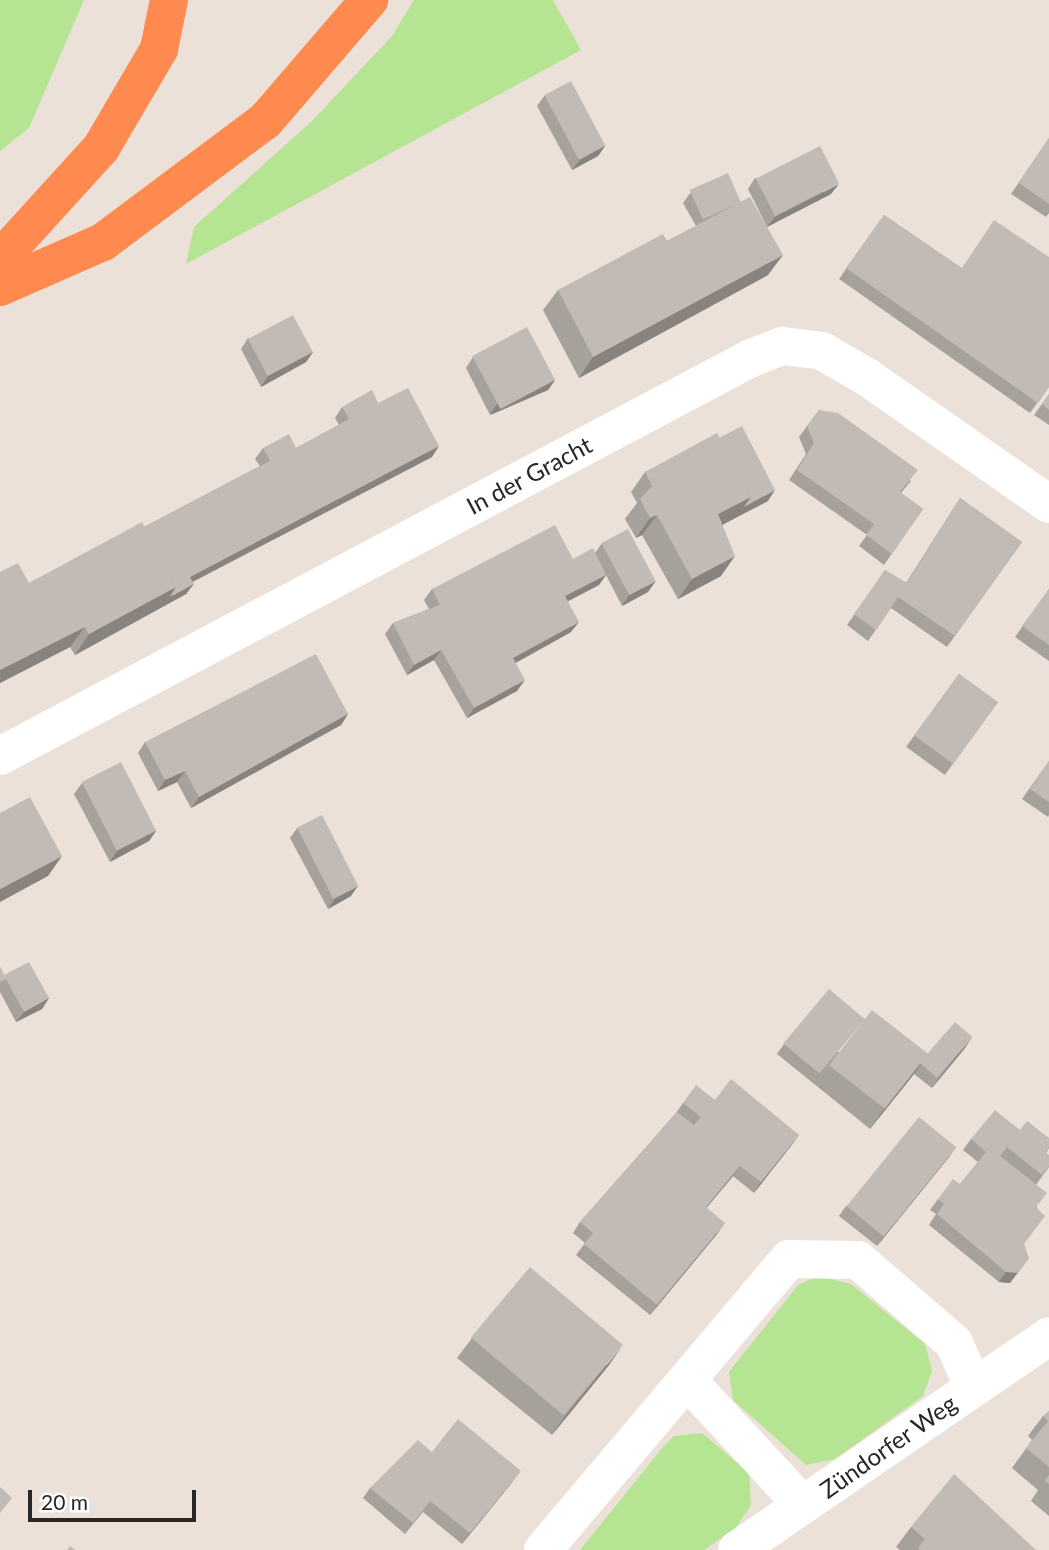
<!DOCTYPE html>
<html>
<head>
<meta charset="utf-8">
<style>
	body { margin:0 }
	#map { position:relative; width:1049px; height:1550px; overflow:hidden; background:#ebe1d8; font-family:Lato,sans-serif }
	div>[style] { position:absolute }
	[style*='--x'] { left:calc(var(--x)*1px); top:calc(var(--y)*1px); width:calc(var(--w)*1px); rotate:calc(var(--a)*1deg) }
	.green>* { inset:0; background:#b5e492 }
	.street>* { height:38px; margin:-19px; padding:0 19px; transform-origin:19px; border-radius:19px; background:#fff }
	.highway>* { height:38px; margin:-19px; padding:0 19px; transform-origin:19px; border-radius:19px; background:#ff8a4f }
	.wall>* { inset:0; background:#a7a19c; transform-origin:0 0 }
	.shaded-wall>* { inset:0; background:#88837f }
	.building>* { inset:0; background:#c2bbb5; transform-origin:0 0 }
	span { translate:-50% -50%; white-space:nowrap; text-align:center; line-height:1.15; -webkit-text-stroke:7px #fff; paint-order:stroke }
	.street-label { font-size:24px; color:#272727 }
	.scale { position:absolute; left:28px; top:1490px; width:168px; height:32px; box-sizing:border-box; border:4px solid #272727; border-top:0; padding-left:9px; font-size:21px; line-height:24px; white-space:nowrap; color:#272727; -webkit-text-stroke:5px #fff; paint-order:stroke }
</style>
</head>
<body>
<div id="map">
	<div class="green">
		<div style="clip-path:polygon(0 0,84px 0,29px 128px,0 151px)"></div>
		<div style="clip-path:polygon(414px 0,553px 0,581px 50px,186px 264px,194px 227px,312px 121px,392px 36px)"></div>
		<div style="clip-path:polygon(819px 1276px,851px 1284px,925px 1344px,932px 1371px,923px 1396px,835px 1459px,806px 1465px,733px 1400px,729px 1372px,798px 1285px)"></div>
		<div style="clip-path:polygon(702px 1433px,749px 1473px,751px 1505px,735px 1529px,704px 1550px,580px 1550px,663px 1447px,674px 1436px)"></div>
	</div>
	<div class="street">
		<div style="--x:0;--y:756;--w:850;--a:-27.92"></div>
		<div style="--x:751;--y:358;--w:34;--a:-21"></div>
		<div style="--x:783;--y:346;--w:39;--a:7"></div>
		<div style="--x:822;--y:351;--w:52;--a:30"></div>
		<div style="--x:867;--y:377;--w:222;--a:34.9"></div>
		<div style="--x:688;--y:1381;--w:169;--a:47.2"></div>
		<div style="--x:543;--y:1550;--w:381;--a:-49.8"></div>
		<div style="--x:789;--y:1259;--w:69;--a:0.8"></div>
		<div style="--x:858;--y:1260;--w:127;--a:40.8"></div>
		<div style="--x:954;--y:1343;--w:47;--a:66.2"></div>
		<div style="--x:737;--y:1550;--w:378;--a:-34.4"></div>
	</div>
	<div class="highway">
		<div style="--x:0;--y:259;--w:150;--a:-47.7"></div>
		<div style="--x:101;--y:148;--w:115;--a:-59.6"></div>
		<div style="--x:159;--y:49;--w:50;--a:-78.5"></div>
		<div style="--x:0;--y:287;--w:112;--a:-23.6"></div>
		<div style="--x:103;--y:242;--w:202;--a:-36.8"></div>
		<div style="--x:265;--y:121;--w:160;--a:-49.3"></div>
	</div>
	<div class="wall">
		<div style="clip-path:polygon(545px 95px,605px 146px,598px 156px,572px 170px,537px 106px)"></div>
		<div style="clip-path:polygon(1049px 138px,1049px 213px,1046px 217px,1011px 194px)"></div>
		<div style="clip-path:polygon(755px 178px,831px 194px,767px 227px,768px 275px,579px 378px,543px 310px,558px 290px,667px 241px,696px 226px,683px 203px,691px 192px,741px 202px,767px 227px,748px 189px)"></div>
		<div style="clip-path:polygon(884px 215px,961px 268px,1049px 387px,1030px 413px,839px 279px)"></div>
		<div style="clip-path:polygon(248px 338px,313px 352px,306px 362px,261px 387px,241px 349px)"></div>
		<div style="clip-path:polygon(473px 357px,555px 380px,548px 390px,490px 415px,466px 368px)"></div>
		<div style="clip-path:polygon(1049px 394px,1049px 425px,1034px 415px)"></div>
		<div style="clip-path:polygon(378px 403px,432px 457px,193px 582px,186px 594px,75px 655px,70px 647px,0 683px,0 572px,29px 583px,144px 527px,260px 466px,255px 459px,263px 448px,296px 448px,339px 425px,335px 418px,342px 407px)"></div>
		<div style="clip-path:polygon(819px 410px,911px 481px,901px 493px,923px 509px,884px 565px,859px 546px,867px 535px,789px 480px,806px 454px,799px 437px)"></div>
		<div style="clip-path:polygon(719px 438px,768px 501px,722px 525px,721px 576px,678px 599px,642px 535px,636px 538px,625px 519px,637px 503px,631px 492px,645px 472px)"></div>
		<div style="clip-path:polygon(960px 498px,1022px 542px,947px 647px,891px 608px,868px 641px,847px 625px,885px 570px,906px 583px)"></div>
		<div style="clip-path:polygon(602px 543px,648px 592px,622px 606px,606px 575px,599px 585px,568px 601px,571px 632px,515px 663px,517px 691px,467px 718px,434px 660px,407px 675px,385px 634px,393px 623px,429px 609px,424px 600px,432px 589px,573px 559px,595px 553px)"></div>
		<div style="clip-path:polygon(1049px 589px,1049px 661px,1015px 637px)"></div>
		<div style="left:959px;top:674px;width:48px;height:90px;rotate:36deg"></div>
		<div style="clip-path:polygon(348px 714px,341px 725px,191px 808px,177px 782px,158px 791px,138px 753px,145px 742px)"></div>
		<div style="clip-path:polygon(1049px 761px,1049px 815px,1048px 817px,1022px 799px)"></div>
		<div style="clip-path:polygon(82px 783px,156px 831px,149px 841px,110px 862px,74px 794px)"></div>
		<div style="clip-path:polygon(297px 828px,351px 896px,328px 909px,290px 838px)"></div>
		<div style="clip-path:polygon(0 967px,4px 975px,49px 998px,42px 1009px,16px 1022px,0 992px)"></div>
		<div style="clip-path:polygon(784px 1044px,921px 1064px,965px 1048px,932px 1088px,914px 1074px,870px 1129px,777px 1054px)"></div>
		<div style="clip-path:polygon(715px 1100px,799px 1135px,754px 1193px,733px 1176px,706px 1208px,717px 1234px,650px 1315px,576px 1255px,585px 1243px,573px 1233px,580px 1222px,676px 1113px,683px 1103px)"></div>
		<div style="clip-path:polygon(1020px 1130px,1049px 1138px,1049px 1148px,1046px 1153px,1049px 1167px,1036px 1185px,1037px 1208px,1010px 1283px,999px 1282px,929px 1225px,936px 1214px,930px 1210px,938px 1199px,960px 1184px,978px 1162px,963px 1150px,971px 1139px)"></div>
		<div style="clip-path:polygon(949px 1157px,877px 1246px,839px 1216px,846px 1206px)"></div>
		<div style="clip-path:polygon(472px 1338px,609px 1365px,552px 1435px,457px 1358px)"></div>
		<div style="clip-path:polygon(1049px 1411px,1049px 1516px,1031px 1501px,1038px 1490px,1012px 1468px,1032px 1440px,1028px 1436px,1043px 1416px)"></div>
		<div style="clip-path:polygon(432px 1452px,513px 1481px,462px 1544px,423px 1512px,405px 1534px,363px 1498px,370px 1488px)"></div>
		<div style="clip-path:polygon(911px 1527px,1036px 1550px,900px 1550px,896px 1547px)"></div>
	</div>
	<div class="shaded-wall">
		<div style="clip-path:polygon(605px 146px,598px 156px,572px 170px,580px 160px)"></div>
		<div style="clip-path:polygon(839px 184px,831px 194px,767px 227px,775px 217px)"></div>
		<div style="clip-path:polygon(783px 255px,768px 275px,579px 378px,593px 357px)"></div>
		<div style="clip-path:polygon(313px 352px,306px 362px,261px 387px,268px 376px)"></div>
		<div style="clip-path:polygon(555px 380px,548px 390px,490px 415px,497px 404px)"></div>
		<div style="clip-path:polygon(439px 446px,432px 457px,182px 587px,190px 577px)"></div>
		<div style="clip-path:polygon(775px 490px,768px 501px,737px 517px,744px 507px)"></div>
		<div style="clip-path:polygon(751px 497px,737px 517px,704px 535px,718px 514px)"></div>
		<div style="clip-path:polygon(657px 515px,642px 535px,636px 538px,650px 518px)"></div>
		<div style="clip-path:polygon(735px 556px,721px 576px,678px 599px,692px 579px)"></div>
		<div style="clip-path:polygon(606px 575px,599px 585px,557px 607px,565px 596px)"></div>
		<div style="clip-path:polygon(656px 581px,648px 592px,622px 606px,629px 595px)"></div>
		<div style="clip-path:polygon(194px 584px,186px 594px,75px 655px,89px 634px,176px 587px)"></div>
		<div style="clip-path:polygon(579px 622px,571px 632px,505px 669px,513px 658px)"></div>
		<div style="clip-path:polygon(85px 627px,70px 647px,0 683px,0 670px)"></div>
		<div style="clip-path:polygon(441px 650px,434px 660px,407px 675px,414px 665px)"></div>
		<div style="clip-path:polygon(525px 680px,517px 691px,467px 718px,474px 708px)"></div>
		<div style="clip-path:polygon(348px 714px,341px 725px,191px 808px,199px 797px)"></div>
		<div style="clip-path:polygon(185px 771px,177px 782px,158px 791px,165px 780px)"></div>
		<div style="clip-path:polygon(156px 831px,149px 841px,110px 862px,117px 851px)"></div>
		<div style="clip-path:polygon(62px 856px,48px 876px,0 902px,0 889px)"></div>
		<div style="clip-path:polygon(358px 886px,351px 896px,328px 909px,335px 898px)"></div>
		<div style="clip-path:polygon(49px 998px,42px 1009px,16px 1022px,24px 1012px)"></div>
		<div style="clip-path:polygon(972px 1037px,965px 1048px,932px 1088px,939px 1078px)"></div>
		<div style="clip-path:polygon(928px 1054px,914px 1074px,870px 1129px,884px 1109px)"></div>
		<div style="clip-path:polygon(799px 1135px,791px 1146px,754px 1193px,761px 1182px)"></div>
		<div style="clip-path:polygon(956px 1147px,949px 1157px,877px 1246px,884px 1236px)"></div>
		<div style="clip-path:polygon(740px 1166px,733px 1176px,698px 1218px,706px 1207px)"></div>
		<div style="clip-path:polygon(725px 1223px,717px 1234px,650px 1315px,657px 1305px)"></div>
		<div style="clip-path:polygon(1029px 1258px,1010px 1283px,999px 1282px,1006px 1272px)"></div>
		<div style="clip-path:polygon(623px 1345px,609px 1365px,552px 1435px,566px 1415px)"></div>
		<div style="clip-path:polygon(521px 1471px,513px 1481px,462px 1544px,470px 1533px)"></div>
	</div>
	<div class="building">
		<div style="left:571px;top:81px;width:73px;height:30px;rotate:62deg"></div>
		<div style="clip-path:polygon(1049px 138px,1049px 204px,1019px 183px)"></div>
		<div style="left:820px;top:146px;width:42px;height:72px;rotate:63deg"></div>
		<div style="left:728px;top:173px;width:32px;height:42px;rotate:66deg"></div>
		<div style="clip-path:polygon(750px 197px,783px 255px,593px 357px,558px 290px,663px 234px,667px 241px)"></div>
		<div style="clip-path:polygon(884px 215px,962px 268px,994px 220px,1049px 257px,1049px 387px,1038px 403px,846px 268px)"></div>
		<div style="left:293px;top:315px;width:42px;height:51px;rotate:62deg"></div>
		<div style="left:527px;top:327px;width:60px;height:62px;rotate:62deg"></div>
		<div style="clip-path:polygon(408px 388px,439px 446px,190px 577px,194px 584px,170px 597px,176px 587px,144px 527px,270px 461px,263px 448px,289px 434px,296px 448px,349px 419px,342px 407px,372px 390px,378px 403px)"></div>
		<div style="clip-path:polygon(1049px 394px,1049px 410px,1042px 404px)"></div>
		<div style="clip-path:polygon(819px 410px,838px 413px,918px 470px,900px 492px,923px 509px,892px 554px,866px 535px,874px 524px,797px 470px,814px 443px,807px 426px)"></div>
		<div style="clip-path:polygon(742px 426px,775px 490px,744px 507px,751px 497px,719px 438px)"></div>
		<div style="clip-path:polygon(717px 433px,751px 497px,718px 514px,735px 556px,692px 579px,657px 515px,650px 518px,640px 499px,652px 486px,645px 472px)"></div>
		<div style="clip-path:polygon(960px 498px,1022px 542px,955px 636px,898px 597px,876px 630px,854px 614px,885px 570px,907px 583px)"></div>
		<div style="clip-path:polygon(142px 522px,176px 587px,89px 634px,85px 627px,0 670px,0 572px,18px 563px,29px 583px)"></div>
		<div style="clip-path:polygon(555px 525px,573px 559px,593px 548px,606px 575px,565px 596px,579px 622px,513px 658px,525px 680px,474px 708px,441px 650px,414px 665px,393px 623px,440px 605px,432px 589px)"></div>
		<div style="left:628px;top:529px;width:59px;height:30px;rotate:62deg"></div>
		<div style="clip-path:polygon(1049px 589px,1049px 645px,1022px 626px)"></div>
		<div style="clip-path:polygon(316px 654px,348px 714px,199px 797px,185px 771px,165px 780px,145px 742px)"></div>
		<div style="left:959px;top:674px;width:48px;height:76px;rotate:36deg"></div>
		<div style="clip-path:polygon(1049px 761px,1049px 802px,1030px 789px)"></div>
		<div style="left:121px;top:762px;width:77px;height:44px;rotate:63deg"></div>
		<div style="clip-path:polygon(30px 797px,62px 856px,0 889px,0 813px)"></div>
		<div style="left:322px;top:815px;width:80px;height:28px;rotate:63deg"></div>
		<div style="clip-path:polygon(29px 962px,49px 998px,24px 1012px,6px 979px,0 982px,0 967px,4px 975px)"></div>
		<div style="left:829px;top:989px;width:47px;height:71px;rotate:40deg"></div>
		<div style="left:872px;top:1010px;width:71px;height:70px;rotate:38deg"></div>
		<div style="left:955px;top:1022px;width:23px;height:54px;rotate:41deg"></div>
		<div style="clip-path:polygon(731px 1079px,799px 1135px,761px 1182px,740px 1166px,706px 1207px,725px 1223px,657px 1305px,584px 1244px,593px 1233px,580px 1222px,677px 1112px,694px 1125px,701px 1117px,683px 1103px,696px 1085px,715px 1100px)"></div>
		<div style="clip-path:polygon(995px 1110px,1020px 1130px,1000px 1156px,1047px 1193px,1036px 1207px,1045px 1216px,1024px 1244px,1029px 1258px,1018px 1273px,1006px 1272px,937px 1214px,944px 1204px,938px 1199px,953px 1179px,960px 1184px,986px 1152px,971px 1139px)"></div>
		<div style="left:919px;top:1117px;width:48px;height:115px;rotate:39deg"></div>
		<div style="clip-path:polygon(1027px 1121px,1049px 1138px,1049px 1147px,1045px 1152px,1049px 1155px,1049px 1166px,1042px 1175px,1007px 1147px)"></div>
		<div style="left:530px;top:1267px;width:121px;height:92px;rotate:40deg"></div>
		<div style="clip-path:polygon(1049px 1411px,1049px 1467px,1026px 1448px,1048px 1421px,1043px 1416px)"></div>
		<div style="clip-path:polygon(458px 1419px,521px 1471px,470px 1533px,430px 1501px,413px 1523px,370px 1488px,418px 1440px,432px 1452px)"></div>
		<div style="clip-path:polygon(954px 1474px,1036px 1550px,921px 1550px,918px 1548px,925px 1539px,911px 1527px)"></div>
		<div style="clip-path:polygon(1049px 1475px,1049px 1484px,1045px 1481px)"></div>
		<div style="clip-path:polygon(0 1487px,12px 1498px,0 1513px)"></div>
		<div style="clip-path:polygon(70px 1546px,75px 1550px,67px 1550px)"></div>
	</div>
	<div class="street-label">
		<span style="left:529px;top:475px;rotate:-28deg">In der Gracht</span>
		<span style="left:888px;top:1446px;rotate:-35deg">Zündorfer Weg</span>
	</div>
	<div class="scale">20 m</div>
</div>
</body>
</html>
